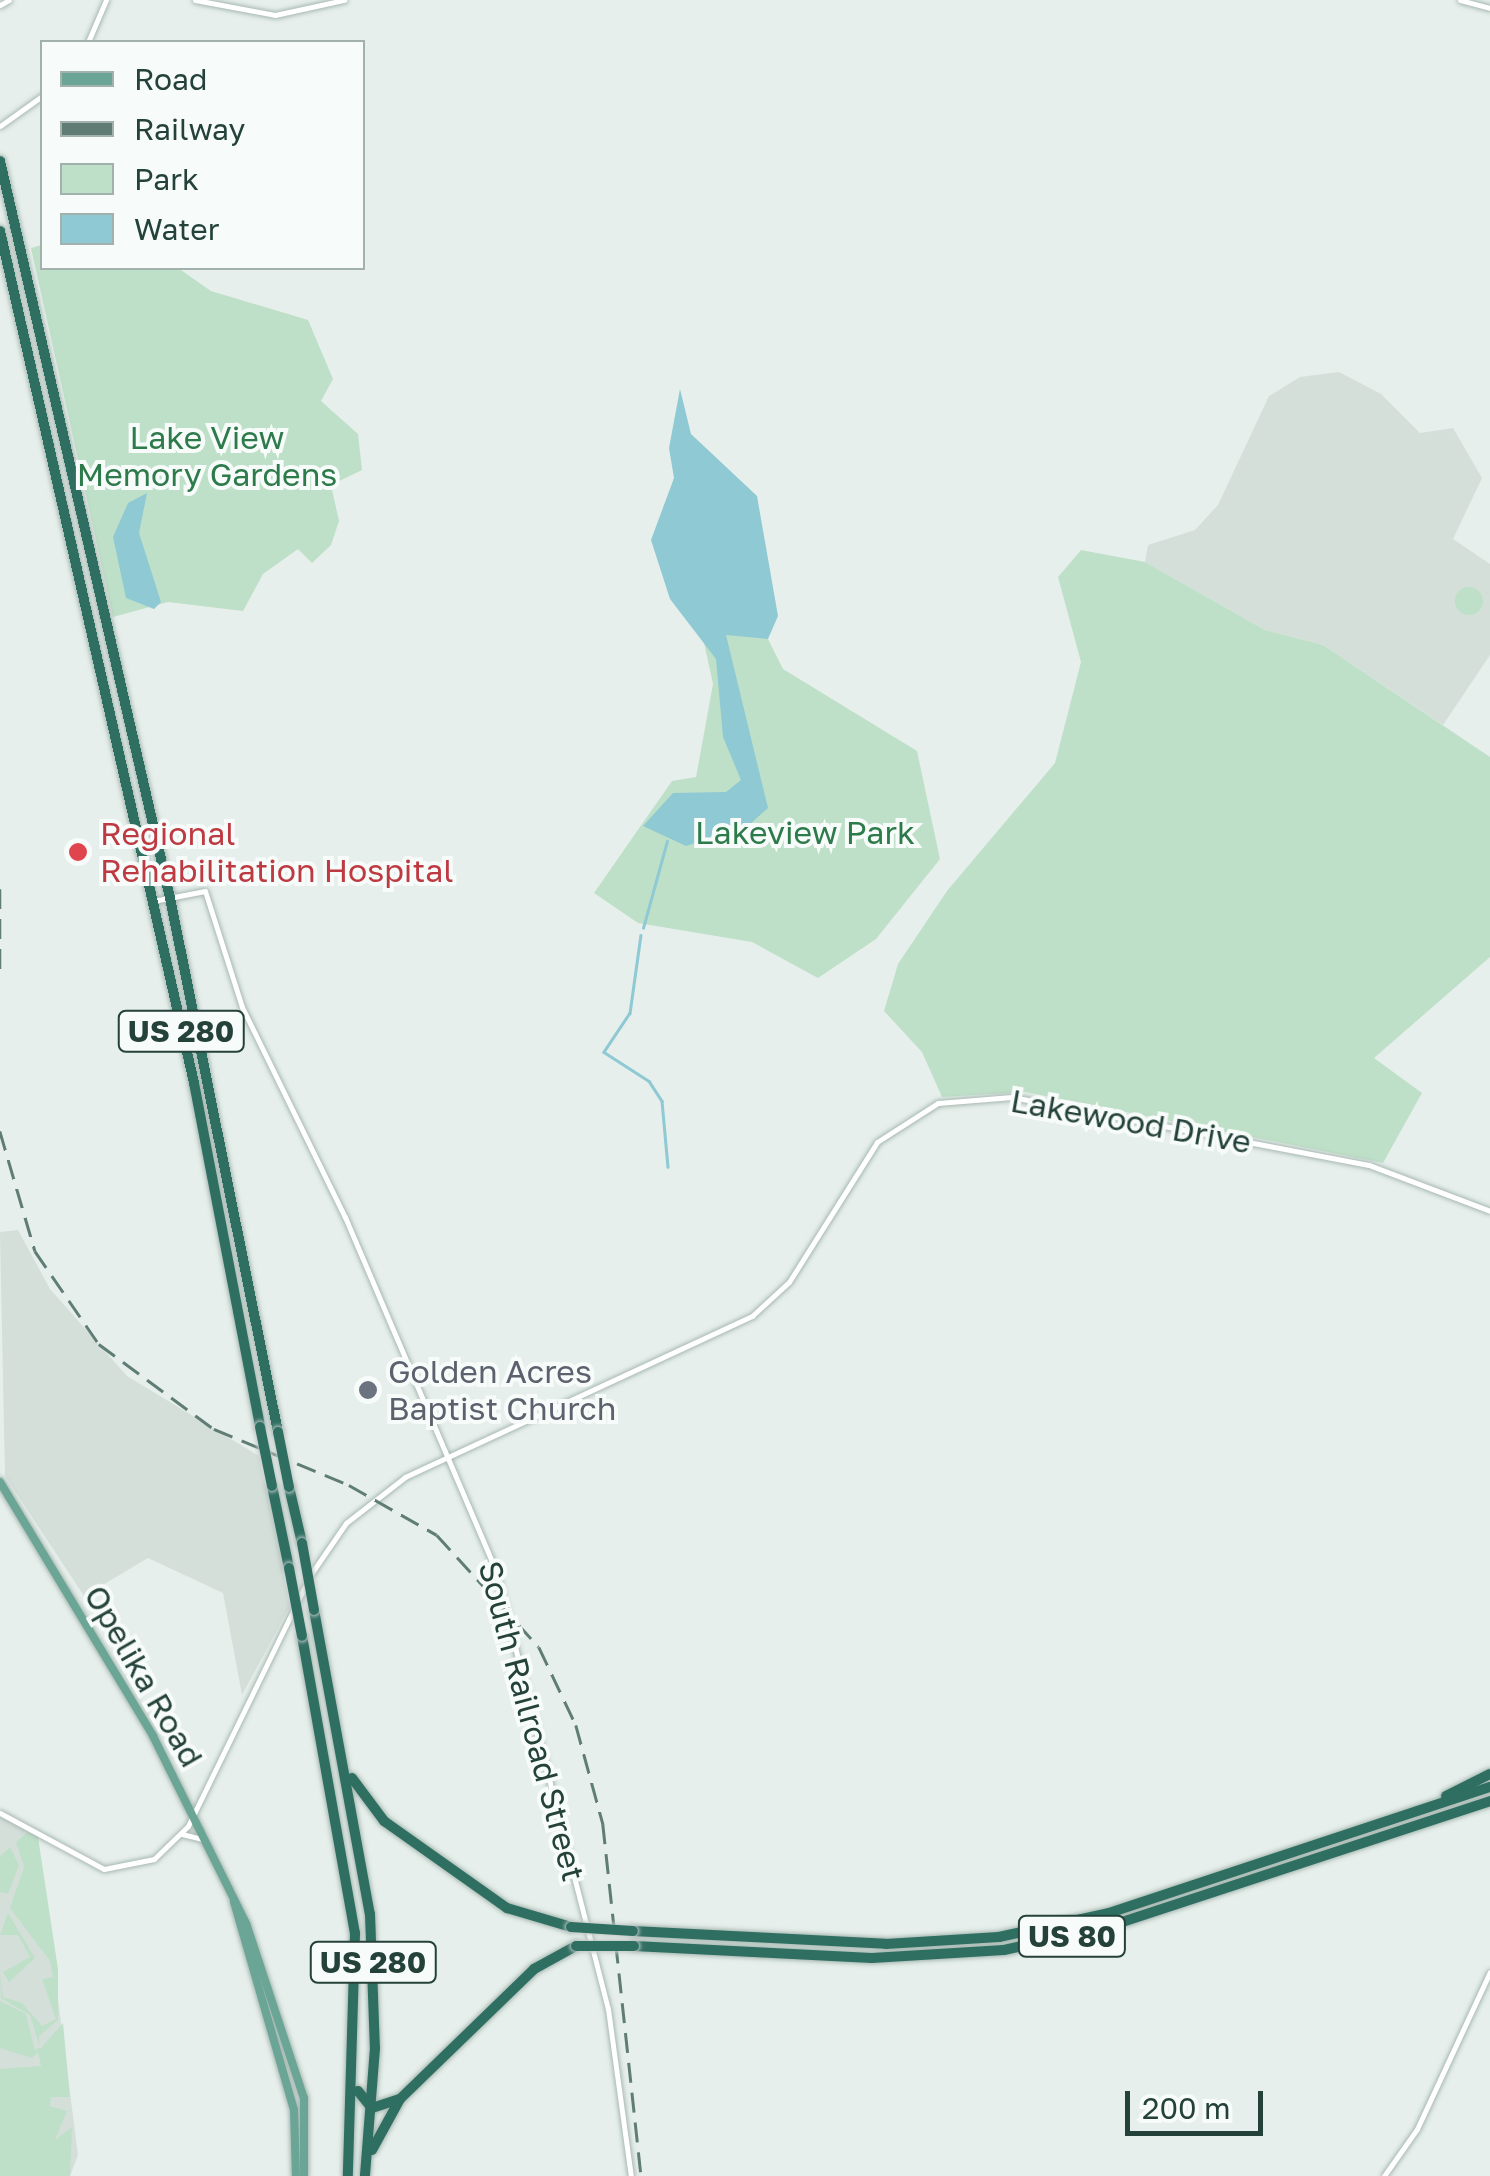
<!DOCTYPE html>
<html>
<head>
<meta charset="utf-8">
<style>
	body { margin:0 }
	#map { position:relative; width:1490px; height:2176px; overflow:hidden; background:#e6efeb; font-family:"Golos Text",sans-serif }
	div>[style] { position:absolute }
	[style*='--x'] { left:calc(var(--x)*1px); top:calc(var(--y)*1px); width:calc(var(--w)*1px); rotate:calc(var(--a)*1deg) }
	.built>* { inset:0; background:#d4dfda }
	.green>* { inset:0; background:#bfe0c8 }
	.round { border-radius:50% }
	.water>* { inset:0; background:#8ec9d4 }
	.stream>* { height:2.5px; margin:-1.25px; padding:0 1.25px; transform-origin:1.25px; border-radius:1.25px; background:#8ec9d4 }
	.roads { filter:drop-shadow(0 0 2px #a8b8b2) drop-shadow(0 0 2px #a8b8b2) }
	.minor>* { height:5px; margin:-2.5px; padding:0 2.5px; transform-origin:2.5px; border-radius:2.5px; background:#fff }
	.major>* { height:8px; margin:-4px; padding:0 4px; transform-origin:4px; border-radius:4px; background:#6aa596 }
	.highway>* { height:10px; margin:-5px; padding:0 5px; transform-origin:5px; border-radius:5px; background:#2f6f62 }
	.rail>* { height:2.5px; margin-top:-1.25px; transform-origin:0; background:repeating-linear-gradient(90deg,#5f7d75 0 20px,transparent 0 30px) }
	.bridges { filter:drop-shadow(0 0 2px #c2cac8) drop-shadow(0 0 2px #c2cac8) }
	.highway-bridge>* { height:10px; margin:-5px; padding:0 5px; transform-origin:5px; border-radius:5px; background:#2f6f62 }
	.dots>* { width:28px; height:28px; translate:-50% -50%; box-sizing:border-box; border:5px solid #f7fbf9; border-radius:50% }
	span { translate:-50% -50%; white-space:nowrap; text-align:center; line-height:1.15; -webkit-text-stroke:8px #f7fbf9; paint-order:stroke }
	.shield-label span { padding:2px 8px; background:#f7fbf9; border:2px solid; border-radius:8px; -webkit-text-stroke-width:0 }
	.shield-label { font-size:30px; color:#24423a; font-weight:700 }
	.park-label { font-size:32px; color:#2d7a4b }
	.health-label { font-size:32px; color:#be3a42 }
	.left { translate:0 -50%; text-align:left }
	.street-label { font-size:32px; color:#24423a }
	.worship-label { font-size:32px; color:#5b616d }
	.legend { position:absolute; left:40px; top:40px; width:325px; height:230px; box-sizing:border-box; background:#f7fbf9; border:2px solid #a3b1ad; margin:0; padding:12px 18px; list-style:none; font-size:30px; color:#24423a }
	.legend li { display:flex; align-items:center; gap:20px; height:50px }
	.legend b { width:50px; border:2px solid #a3b1ad }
	.scale { position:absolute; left:1125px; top:2091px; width:138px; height:45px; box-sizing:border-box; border:5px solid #24423a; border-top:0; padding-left:12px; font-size:30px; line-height:35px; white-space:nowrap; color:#24423a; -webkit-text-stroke:8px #f7fbf9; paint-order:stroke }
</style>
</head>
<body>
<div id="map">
	<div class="built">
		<div style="clip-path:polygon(1339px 372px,1381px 394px,1420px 433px,1453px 428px,1482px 478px,1453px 539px,1490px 564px,1490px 655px,1443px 725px,1323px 645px,1265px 630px,1145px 562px,1148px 545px,1195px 530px,1218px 505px,1269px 396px,1300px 377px)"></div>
		<div style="clip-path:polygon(18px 1230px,50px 1289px,127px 1376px,259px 1456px,290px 1606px,242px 1695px,223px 1593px,148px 1558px,84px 1596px,5px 1476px,0 1232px)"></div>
		<div style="clip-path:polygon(0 1815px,37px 1836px,78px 2155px,70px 2176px,0 2176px)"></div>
	</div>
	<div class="green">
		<div style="clip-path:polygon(42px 245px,42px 268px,178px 268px,211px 291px,308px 320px,333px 379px,321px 401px,358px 434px,362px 470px,331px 485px,339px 521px,331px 545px,312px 563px,298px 549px,263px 574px,243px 611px,168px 602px,113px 617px,31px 248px)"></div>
		<div style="clip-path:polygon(1081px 550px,1145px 562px,1265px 630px,1323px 645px,1490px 757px,1490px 957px,1374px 1058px,1422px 1093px,1383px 1163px,1025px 1092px,942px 1097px,922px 1052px,884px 1011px,898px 964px,947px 891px,1055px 763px,1081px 662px,1058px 577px)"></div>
		<div class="round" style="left:1455px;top:587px;width:28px;height:28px"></div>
		<div style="clip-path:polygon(733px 632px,768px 639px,783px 669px,917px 751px,940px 859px,876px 939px,818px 978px,752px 942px,638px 923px,594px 893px,672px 781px,696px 777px,713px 684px,703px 638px)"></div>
		<div style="clip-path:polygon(28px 1832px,38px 1837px,58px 1969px,58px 2020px,39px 2036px,40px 2049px,63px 2023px,70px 2097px,51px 2097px,50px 2106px,67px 2111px,55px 2140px,72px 2127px,70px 2176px,0 2176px,0 2069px,41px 2066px,38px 2052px,32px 2058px,0 2048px,0 2001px,26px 2014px,35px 2050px,40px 2047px,30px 2015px,1px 1998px,0 1974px,3px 1997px,22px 2003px,42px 2026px,56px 2019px,42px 1979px,53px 1977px,50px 1961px,10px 1908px,24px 1867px,16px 1842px)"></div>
		<div style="clip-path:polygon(10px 1847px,19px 1865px,8px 1894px,0 1892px,0 1856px)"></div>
		<div style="clip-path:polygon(8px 1913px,35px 1958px,9px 1982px,3px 1972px,30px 1957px,18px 1935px,0 1935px)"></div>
	</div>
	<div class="water">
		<div style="clip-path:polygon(680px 389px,691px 434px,757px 496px,778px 616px,768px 639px,726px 635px,768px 808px,749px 825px,686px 846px,643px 826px,673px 793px,726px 792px,741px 780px,723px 737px,716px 659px,670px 599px,651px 540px,674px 478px,669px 448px)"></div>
		<div style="clip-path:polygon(147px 493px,139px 533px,161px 602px,154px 609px,126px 598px,113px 537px,128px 503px)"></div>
	</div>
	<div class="stream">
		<div style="--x:643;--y:928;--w:90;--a:-74.6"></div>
		<div style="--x:641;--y:935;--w:79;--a:98"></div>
		<div style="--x:630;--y:1013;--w:47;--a:123.7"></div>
		<div style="--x:604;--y:1052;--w:54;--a:32.8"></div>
		<div style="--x:649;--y:1081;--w:24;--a:57"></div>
		<div style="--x:662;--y:1101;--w:66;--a:84.8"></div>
	</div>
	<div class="roads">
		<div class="minor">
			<div style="--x:195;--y:0;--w:81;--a:10.6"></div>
			<div style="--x:275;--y:15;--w:71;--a:-12.3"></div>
			<div style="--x:1460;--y:0;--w:31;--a:15"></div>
			<div style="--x:0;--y:5;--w:10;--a:-29"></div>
			<div style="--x:88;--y:42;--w:46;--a:-66.8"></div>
			<div style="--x:0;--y:126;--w:52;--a:-35.5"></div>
			<div style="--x:153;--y:901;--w:53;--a:-10.9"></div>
			<div style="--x:205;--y:891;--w:122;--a:72.3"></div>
			<div style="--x:242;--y:1007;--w:234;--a:63.9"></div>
			<div style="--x:345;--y:1217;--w:383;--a:66.9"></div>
			<div style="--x:495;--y:1569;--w:454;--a:75.6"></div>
			<div style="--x:608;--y:2009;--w:169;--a:82.2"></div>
			<div style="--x:311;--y:1574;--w:62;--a:-55.5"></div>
			<div style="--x:346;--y:1523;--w:75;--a:-37.9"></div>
			<div style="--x:405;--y:1477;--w:383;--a:-24.9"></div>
			<div style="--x:752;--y:1316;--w:50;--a:-42.6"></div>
			<div style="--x:789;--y:1282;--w:165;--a:-57.8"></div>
			<div style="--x:877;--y:1142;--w:72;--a:-32.6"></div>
			<div style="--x:938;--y:1103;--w:74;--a:-4.6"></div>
			<div style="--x:1012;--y:1097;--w:363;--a:10.8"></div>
			<div style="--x:1369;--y:1165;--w:129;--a:20.8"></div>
			<div style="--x:0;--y:1813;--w:118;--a:28.3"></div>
			<div style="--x:104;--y:1869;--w:51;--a:-11.3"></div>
			<div style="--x:154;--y:1859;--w:47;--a:-44.1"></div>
			<div style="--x:188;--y:1826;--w:269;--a:-64"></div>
			<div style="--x:182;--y:1834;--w:21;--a:14"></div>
			<div style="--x:1384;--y:2176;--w:57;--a:-54.9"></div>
			<div style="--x:1417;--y:2129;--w:173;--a:-65.1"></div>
		</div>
		<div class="major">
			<div style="--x:0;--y:1482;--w:297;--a:58.9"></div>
			<div style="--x:153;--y:1736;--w:209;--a:63.6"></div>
			<div style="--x:246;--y:1923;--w:184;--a:71.7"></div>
			<div style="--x:304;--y:2098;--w:78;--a:90"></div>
			<div style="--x:234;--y:1902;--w:216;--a:73.9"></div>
			<div style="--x:294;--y:2110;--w:66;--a:88.3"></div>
		</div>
		<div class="highway">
			<div style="--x:0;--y:161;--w:756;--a:77.01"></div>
			<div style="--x:170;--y:898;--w:545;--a:78.57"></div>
			<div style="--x:0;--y:231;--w:874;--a:77.17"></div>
			<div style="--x:194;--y:1083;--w:350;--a:79.1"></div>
			<div style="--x:272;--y:1486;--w:84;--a:78.3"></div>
			<div style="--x:289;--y:1487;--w:57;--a:76.9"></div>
			<div style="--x:314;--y:1610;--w:309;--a:79.6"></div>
			<div style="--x:370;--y:1914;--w:134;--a:87.9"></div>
			<div style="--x:375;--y:2048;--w:128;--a:94.5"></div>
			<div style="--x:302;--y:1636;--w:302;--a:79.9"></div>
			<div style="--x:355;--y:1933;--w:243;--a:91.7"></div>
			<div style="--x:352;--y:1778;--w:54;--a:53.3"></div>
			<div style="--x:384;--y:1821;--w:151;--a:35.3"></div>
			<div style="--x:507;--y:1908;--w:67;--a:16.5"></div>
			<div style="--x:1446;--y:1796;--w:49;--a:-26.6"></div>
			<div style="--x:633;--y:1931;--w:253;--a:2.9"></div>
			<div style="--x:886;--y:1944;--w:113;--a:-3.5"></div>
			<div style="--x:999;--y:1937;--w:113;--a:-12.3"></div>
			<div style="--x:1109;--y:1913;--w:401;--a:-18.3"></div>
			<div style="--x:634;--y:1946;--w:238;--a:2.9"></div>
			<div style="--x:872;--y:1958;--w:132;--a:-3.5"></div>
			<div style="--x:1004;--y:1950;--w:106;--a:-12.6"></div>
			<div style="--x:1107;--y:1927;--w:403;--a:-18.2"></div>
			<div style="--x:358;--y:2091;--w:22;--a:51"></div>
			<div style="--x:372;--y:2108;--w:29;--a:-18"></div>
			<div style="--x:372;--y:2150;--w:58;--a:-61.2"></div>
			<div style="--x:400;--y:2099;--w:187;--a:-44.1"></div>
			<div style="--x:534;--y:1969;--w:48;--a:-28.7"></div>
		</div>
	</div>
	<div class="rail">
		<div style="--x:0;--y:889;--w:80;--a:90"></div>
		<div style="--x:0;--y:1131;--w:125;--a:73.7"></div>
		<div style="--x:35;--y:1251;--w:113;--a:55.5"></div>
		<div style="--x:99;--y:1344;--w:143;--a:36.5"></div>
		<div style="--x:214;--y:1429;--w:146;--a:22.5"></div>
		<div style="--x:349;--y:1485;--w:101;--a:29.6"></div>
		<div style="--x:437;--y:1535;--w:151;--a:47.7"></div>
		<div style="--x:539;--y:1647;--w:86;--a:64.6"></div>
		<div style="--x:576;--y:1725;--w:103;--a:74.7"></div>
		<div style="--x:603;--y:1824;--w:354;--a:83.8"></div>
	</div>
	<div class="bridges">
		<div class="highway-bridge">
			<div style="--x:260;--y:1427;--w:60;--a:78.5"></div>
			<div style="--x:278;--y:1432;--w:56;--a:78.7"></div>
			<div style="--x:302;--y:1543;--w:68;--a:79.8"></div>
			<div style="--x:289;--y:1568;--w:69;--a:79.2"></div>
			<div style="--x:571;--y:1927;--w:62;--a:3.7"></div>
			<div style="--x:576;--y:1946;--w:58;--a:0"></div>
		</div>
	</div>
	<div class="dots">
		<div style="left:78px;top:852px;background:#e0444e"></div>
		<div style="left:368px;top:1390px;background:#6b7280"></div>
	</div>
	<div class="shield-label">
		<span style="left:181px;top:1031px">US 280</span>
		<span style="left:1072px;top:1936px">US 80</span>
		<span style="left:373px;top:1962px">US 280</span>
	</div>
	<div class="park-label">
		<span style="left:207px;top:456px">Lake View<br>Memory Gardens</span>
		<span style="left:805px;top:832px">Lakeview Park</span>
	</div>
	<div class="health-label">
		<span class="left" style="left:100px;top:852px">Regional<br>Rehabilitation Hospital</span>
	</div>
	<div class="street-label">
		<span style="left:1131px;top:1121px;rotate:10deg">Lakewood Drive</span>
		<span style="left:144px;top:1676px;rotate:60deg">Opelika Road</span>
		<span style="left:532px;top:1721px;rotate:75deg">South Railroad Street</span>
	</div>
	<div class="worship-label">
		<span class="left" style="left:388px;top:1390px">Golden Acres<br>Baptist Church</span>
	</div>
	<ul class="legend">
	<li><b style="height:12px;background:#6aa596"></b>Road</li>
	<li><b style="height:12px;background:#5f7d75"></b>Railway</li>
	<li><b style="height:28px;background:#bfe0c8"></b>Park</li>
	<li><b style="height:28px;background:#8ec9d4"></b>Water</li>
	</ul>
	<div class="scale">200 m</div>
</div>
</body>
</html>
